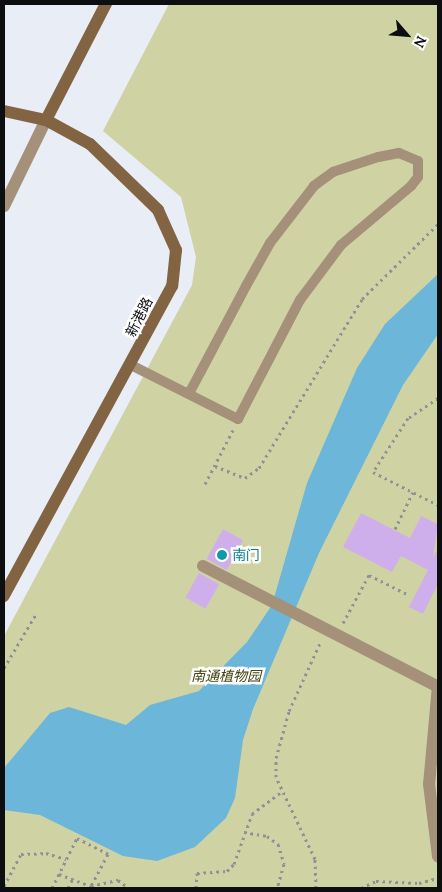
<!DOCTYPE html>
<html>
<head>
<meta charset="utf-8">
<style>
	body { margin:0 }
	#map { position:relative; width:442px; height:892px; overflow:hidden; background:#e9edf5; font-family:Lora,"Noto Sans SC",serif }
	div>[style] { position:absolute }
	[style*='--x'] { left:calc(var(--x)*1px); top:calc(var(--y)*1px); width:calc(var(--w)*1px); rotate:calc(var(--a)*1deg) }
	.green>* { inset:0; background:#cfd3a3 }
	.water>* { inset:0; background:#6bb6d9 }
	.building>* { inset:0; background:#cfafeb; transform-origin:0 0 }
	.path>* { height:3px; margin-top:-1.5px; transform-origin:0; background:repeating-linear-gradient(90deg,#8e9297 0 2.5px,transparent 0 6.5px) }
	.lane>* { height:10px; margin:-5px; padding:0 5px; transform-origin:5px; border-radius:5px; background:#a5907a }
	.street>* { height:12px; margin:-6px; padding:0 6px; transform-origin:6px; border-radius:6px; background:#a5907a }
	.secondary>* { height:12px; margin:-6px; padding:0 6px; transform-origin:6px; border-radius:6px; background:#826443 }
	.dots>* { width:14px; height:14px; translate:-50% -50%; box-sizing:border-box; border:2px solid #fff; border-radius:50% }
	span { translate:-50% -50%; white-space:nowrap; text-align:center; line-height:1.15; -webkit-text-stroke:5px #fff; paint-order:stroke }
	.street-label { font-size:14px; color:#0c0e10 }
	.culture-label { font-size:14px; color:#0d838f }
	.left { translate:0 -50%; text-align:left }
	.park-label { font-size:14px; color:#424511; font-style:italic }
	.frame { position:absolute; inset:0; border:5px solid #0c0e10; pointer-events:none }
	.north { position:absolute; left:382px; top:10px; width:50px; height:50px; -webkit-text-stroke:4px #fff; paint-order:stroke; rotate:117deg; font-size:14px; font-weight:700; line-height:20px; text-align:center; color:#0c0e10 }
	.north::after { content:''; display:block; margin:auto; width:18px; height:22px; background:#0c0e10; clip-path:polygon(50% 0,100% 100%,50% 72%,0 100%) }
</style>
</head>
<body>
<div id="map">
	<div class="green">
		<div style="clip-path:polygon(169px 4px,438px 4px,438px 888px,4px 888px,4px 636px,192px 285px,196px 257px,181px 197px,103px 131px)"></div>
	</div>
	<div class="water">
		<div style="clip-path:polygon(438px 274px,438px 334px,403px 385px,319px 553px,253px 709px,243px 740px,235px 798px,226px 818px,195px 847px,157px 861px,123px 856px,40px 815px,4px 810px,4px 768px,50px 713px,69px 707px,126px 725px,150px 705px,199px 691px,247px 642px,272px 605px,307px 483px,357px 368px,385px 324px)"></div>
	</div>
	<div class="building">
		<div style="clip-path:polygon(361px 513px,410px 538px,421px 516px,438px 524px,433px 557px,438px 549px,438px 584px,423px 614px,409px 607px,428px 570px,401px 556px,392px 572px,343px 547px)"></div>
		<div style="left:223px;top:529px;width:23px;height:34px;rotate:29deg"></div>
		<div style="left:199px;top:573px;width:23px;height:28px;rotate:29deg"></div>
	</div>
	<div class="path">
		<div style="--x:438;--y:398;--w:36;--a:146"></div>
		<div style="--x:408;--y:418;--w:64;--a:122.9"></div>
		<div style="--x:373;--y:472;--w:73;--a:26.9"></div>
		<div style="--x:215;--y:466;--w:32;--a:22"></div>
		<div style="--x:245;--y:478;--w:17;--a:-36"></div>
		<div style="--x:259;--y:468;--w:198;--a:-58.6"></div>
		<div style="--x:362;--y:299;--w:107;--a:-44.6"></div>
		<div style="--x:205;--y:484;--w:61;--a:-62.6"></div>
		<div style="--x:395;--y:529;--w:41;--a:-64.1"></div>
		<div style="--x:343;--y:623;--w:55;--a:-61.6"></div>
		<div style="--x:369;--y:575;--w:45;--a:26.6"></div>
		<div style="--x:4;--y:668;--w:63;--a:-59.3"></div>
		<div style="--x:244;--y:832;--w:23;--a:10"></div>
		<div style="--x:267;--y:836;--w:14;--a:36"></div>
		<div style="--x:278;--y:844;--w:21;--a:73"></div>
		<div style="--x:284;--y:864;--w:25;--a:106"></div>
		<div style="--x:59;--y:874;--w:34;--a:21"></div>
		<div style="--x:91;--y:886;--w:28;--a:-13"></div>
		<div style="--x:118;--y:880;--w:14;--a:36"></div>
		<div style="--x:4;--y:886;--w:36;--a:-62"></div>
		<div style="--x:21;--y:854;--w:25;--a:-2"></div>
		<div style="--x:46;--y:853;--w:21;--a:17"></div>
		<div style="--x:52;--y:888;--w:56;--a:-63.4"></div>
		<div style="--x:77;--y:838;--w:35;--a:27"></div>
		<div style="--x:108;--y:854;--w:36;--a:118"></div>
		<div style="--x:68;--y:888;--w:9;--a:-63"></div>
		<div style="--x:196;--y:888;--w:15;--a:-86"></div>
		<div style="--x:197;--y:873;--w:30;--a:-4"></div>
		<div style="--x:227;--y:871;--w:10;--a:-45"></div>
		<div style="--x:234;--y:864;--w:53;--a:-70.2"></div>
		<div style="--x:252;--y:814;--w:38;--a:-37"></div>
		<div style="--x:316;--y:888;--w:29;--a:-92"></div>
		<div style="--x:315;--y:859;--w:91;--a:-115.4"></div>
		<div style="--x:276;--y:777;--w:19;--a:-90"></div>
		<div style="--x:276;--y:758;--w:49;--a:-74.5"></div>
		<div style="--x:289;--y:711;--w:77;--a:-65.4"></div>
		<div style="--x:361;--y:888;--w:17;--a:-25"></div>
		<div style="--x:376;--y:881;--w:43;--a:2.7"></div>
		<div style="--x:419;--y:883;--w:20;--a:-15"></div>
	</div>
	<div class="lane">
		<div style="--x:131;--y:365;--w:120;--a:26.8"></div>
		<div style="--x:238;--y:419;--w:134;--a:-62.5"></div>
		<div style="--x:300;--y:300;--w:69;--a:-53.3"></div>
		<div style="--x:341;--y:245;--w:92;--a:-40.1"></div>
		<div style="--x:411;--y:186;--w:11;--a:-52"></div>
		<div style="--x:418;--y:177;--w:16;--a:-90"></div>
		<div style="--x:418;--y:161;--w:21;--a:-157"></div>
		<div style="--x:399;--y:153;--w:21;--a:169"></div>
		<div style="--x:378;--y:157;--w:47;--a:161.6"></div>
		<div style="--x:333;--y:172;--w:24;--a:144"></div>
		<div style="--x:314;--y:186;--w:72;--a:127.7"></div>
		<div style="--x:270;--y:243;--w:49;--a:119.2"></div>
		<div style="--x:246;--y:286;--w:96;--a:117.9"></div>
		<div style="--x:201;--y:371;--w:26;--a:118"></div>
	</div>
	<div class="street">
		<div style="--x:4;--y:206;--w:96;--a:-64"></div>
		<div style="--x:203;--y:566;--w:264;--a:27.2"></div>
		<div style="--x:438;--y:686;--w:98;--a:95.2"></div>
		<div style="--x:429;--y:784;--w:73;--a:82.9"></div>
	</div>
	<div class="secondary">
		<div style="--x:4;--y:111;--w:43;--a:12.1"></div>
		<div style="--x:46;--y:120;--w:50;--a:28.6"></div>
		<div style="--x:90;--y:144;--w:95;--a:44.1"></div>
		<div style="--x:158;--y:210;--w:44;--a:65.8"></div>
		<div style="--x:176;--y:250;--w:36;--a:96"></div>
		<div style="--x:172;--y:286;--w:353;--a:118.5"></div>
		<div style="--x:46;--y:120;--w:131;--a:-62.7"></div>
	</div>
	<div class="dots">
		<div style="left:222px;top:555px;background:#0f9aa8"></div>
	</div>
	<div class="street-label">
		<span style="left:139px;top:317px;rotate:-63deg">新港路</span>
	</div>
	<div class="culture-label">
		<span class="left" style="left:232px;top:555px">南门</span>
	</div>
	<div class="park-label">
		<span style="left:226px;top:676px">南通植物园</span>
	</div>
	<div class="frame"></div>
	<div class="north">N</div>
</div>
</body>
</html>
